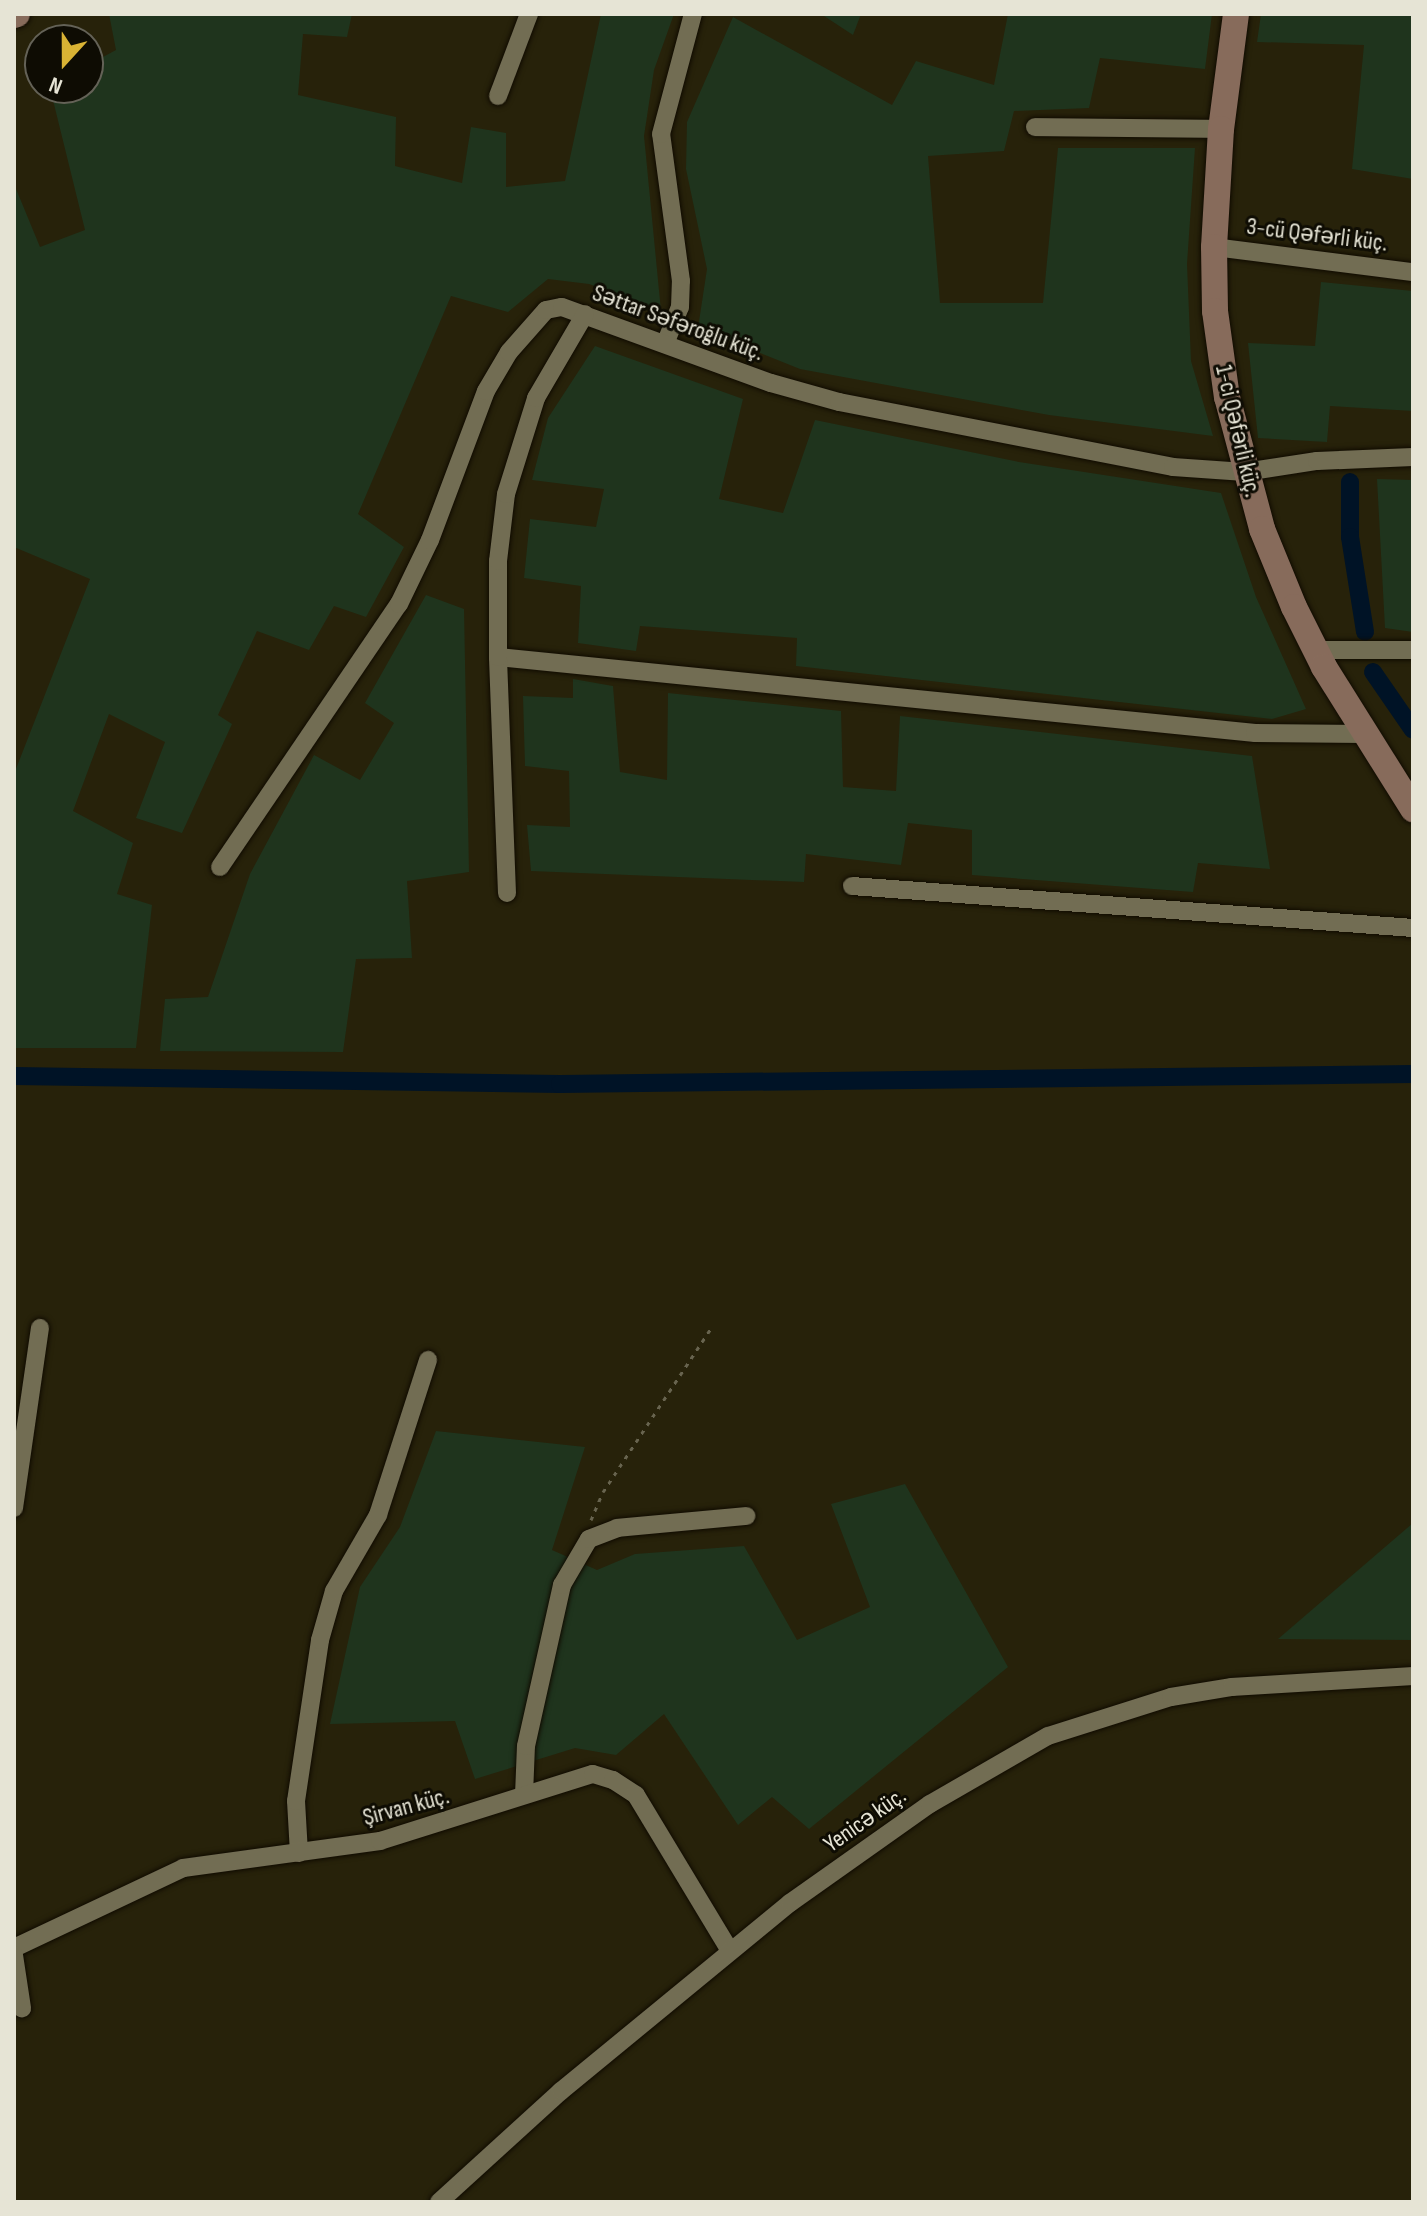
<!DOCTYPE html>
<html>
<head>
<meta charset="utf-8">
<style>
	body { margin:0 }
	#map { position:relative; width:1427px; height:2216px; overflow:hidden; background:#27220a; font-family:"Sofia Sans Condensed",sans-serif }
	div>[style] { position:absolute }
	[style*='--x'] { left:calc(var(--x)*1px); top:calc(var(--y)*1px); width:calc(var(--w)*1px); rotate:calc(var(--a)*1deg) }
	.green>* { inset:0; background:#1f341d }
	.canal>* { height:18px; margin:-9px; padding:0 9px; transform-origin:9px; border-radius:9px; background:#001326 }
	.path>* { height:3px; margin-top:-1.5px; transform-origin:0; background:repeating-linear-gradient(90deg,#68644f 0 4px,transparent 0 10px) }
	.roads { filter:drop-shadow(0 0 2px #100b00) drop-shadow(0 0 2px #100b00) }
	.street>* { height:18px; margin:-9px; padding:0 9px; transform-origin:9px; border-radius:9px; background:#726d53 }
	.secondary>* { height:26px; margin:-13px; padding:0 13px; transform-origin:13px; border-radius:13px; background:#876b5b }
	span { translate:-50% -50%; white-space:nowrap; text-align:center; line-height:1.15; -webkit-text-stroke:6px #0e0c03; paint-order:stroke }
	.street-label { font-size:24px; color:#e6e4d5 }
	.frame { position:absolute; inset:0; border:16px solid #e6e4d5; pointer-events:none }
	.north { position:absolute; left:24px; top:24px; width:80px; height:80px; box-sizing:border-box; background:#0e0c03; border:2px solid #646257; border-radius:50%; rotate:201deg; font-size:22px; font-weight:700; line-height:32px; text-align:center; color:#e6e4d5 }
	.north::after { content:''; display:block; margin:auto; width:28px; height:36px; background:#d9b334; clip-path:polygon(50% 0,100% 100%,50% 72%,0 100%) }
</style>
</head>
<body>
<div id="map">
	<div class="green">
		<div style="clip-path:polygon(109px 14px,352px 14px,347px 37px,303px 34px,298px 95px,396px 117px,395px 166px,462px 183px,471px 127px,506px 133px,506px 187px,565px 181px,601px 14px,674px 14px,654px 70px,644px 136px,661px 311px,589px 284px,548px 279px,508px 312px,451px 296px,358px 514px,404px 547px,366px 617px,334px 606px,309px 650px,257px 631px,218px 715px,232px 724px,182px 833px,136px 818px,165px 742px,109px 714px,73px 811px,133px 843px,117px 894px,152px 905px,136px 1048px,14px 1048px,14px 774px,90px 579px,14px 547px,14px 184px,40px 247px,85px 230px,50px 88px,88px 88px,88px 65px,116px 50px)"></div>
		<div style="clip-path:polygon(821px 14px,861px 14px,853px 35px)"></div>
		<div style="clip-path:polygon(1008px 14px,1212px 14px,1205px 69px,1100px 58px,1089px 108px,1014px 111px,1004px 151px,928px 156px,940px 303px,1043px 303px,1058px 148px,1195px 148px,1187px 264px,1191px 361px,1213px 436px,1049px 415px,800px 369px,698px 328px,707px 269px,686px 169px,687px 122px,733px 17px,892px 105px,916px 61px,994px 85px)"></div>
		<div style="clip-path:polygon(1261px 14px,1413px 14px,1413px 179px,1352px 169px,1364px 45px,1257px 42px)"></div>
		<div style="clip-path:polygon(1321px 282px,1413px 291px,1413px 411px,1330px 406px,1327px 442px,1258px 438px,1248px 343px,1315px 346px)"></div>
		<div style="clip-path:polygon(595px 346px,743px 399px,719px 499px,783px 513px,815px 420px,1019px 462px,1221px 493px,1256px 597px,1306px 709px,1272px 719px,796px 666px,797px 638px,640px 626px,636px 651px,578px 643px,581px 586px,524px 578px,530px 519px,596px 527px,604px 489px,532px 480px,548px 418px)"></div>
		<div style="clip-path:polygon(1377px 479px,1413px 480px,1413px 632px,1385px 628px)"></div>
		<div style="clip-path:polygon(426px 595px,464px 609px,469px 872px,407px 881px,412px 958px,356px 959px,343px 1052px,160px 1051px,165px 999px,208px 997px,250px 874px,314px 755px,360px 780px,394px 723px,365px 703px)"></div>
		<div style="clip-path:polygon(573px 679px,613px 686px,620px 772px,667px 780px,668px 693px,841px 711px,843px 787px,896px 791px,900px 716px,1252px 756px,1270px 869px,1198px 863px,1193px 892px,972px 875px,972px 830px,908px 823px,901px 865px,806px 854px,804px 882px,531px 871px,527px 825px,570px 827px,569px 771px,525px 766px,523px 696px,573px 698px)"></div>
		<div style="clip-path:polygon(436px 1431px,585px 1447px,552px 1550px,597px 1570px,635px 1554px,744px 1546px,797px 1640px,870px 1607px,831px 1504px,905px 1484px,1008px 1667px,809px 1829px,772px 1797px,738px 1825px,664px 1714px,616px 1755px,575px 1748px,475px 1779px,455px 1721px,330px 1724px,360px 1587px,400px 1527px)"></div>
		<div style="clip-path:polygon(1413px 1523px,1413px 1640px,1278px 1639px)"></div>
	</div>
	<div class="canal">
		<div style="--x:1350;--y:482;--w:55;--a:90"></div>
		<div style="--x:1350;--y:537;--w:96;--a:81"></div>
		<div style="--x:1373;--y:672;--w:70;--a:55.4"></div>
		<div style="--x:14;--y:1076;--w:546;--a:0.84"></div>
		<div style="--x:560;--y:1084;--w:853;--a:-0.67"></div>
	</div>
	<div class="path">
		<div style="--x:591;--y:1520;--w:30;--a:-67"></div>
		<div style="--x:603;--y:1492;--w:196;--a:-56.6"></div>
	</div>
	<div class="roads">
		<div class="street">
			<div style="--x:498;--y:96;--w:88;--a:-69.3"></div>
			<div style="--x:1035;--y:127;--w:186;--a:0.6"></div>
			<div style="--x:1214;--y:247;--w:201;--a:7.2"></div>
			<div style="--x:665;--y:344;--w:40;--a:-68"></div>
			<div style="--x:680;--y:307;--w:26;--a:-88"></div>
			<div style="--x:681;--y:281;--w:148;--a:-97.7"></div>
			<div style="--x:661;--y:134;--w:124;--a:-75.1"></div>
			<div style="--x:1315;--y:650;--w:98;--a:0"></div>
			<div style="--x:498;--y:657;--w:761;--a:5.73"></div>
			<div style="--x:1255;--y:733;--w:109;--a:0.5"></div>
			<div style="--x:220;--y:867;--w:318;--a:-55.8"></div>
			<div style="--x:399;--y:604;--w:71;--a:-64.2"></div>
			<div style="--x:430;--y:540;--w:159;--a:-69.4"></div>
			<div style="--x:486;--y:391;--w:45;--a:-59.5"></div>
			<div style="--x:509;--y:352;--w:56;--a:-48.6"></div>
			<div style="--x:546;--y:310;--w:16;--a:-11"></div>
			<div style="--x:562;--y:307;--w:222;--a:20"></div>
			<div style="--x:771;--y:383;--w:71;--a:15.6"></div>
			<div style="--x:839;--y:402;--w:340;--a:11"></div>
			<div style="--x:1173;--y:467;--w:72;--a:4"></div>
			<div style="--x:1245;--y:472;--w:73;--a:-8.7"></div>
			<div style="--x:1317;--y:461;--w:96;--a:-2.4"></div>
			<div style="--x:852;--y:886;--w:563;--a:4.28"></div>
			<div style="--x:507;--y:893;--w:236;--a:-92.2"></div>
			<div style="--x:498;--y:657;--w:96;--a:-90"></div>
			<div style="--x:498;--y:561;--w:67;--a:-83.2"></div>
			<div style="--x:506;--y:494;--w:101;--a:-72.6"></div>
			<div style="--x:536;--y:398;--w:97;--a:-59.7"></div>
			<div style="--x:14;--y:1508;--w:182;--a:-81.8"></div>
			<div style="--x:524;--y:1795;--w:49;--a:-87.7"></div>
			<div style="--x:526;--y:1746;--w:165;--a:-77.4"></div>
			<div style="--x:562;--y:1585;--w:53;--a:-59.6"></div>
			<div style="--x:589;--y:1539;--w:30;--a:-21"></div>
			<div style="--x:617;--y:1528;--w:130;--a:-5.3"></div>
			<div style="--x:299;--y:1853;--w:52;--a:-93.3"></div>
			<div style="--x:296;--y:1801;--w:163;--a:-81.5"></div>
			<div style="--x:320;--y:1640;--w:51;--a:-74.1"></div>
			<div style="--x:334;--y:1591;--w:88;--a:-59.9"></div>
			<div style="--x:378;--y:1515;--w:163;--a:-72.1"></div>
			<div style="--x:14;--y:1948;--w:187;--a:-25.3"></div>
			<div style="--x:183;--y:1868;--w:199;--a:-7.8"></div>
			<div style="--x:380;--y:1841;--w:223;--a:-17.5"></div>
			<div style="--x:593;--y:1774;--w:21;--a:17"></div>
			<div style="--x:613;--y:1780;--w:27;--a:33"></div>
			<div style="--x:636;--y:1795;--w:182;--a:58.9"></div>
			<div style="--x:14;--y:1955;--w:54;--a:81.4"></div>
			<div style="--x:439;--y:2202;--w:165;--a:-42.3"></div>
			<div style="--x:561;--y:2091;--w:296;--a:-39.4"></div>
			<div style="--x:790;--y:1903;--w:171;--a:-35.3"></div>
			<div style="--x:930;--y:1804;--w:136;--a:-30"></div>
			<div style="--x:1048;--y:1736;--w:129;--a:-17.6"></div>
			<div style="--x:1171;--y:1697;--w:62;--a:-9.3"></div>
			<div style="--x:1232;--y:1687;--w:181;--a:-3.5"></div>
		</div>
		<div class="secondary">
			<div style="--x:1236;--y:14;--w:116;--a:97.4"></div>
			<div style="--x:1221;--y:129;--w:118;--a:93.4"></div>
			<div style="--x:1214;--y:247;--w:64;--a:89.1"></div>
			<div style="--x:1215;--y:311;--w:87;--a:82.1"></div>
			<div style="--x:1227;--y:397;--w:137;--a:75.1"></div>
			<div style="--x:1262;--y:529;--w:84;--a:67.7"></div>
			<div style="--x:1294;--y:607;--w:67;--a:63.4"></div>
			<div style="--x:1324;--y:667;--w:168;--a:57.9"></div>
			<div style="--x:14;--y:15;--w:3;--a:-18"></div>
		</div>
	</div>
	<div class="street-label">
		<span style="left:1317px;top:235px;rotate:7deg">3-cü Qəfərli küç.</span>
		<span style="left:678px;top:323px;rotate:20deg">Səttar Səfəroğlu küç.</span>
		<span style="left:1238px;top:431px;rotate:77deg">1-ci Qəfərli küç.</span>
		<span style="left:406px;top:1807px;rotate:-15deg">Şirvan küç.</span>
		<span style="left:865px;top:1820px;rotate:-35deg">Yenicə küç.</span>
	</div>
	<div class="frame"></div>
	<div class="north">N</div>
</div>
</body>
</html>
